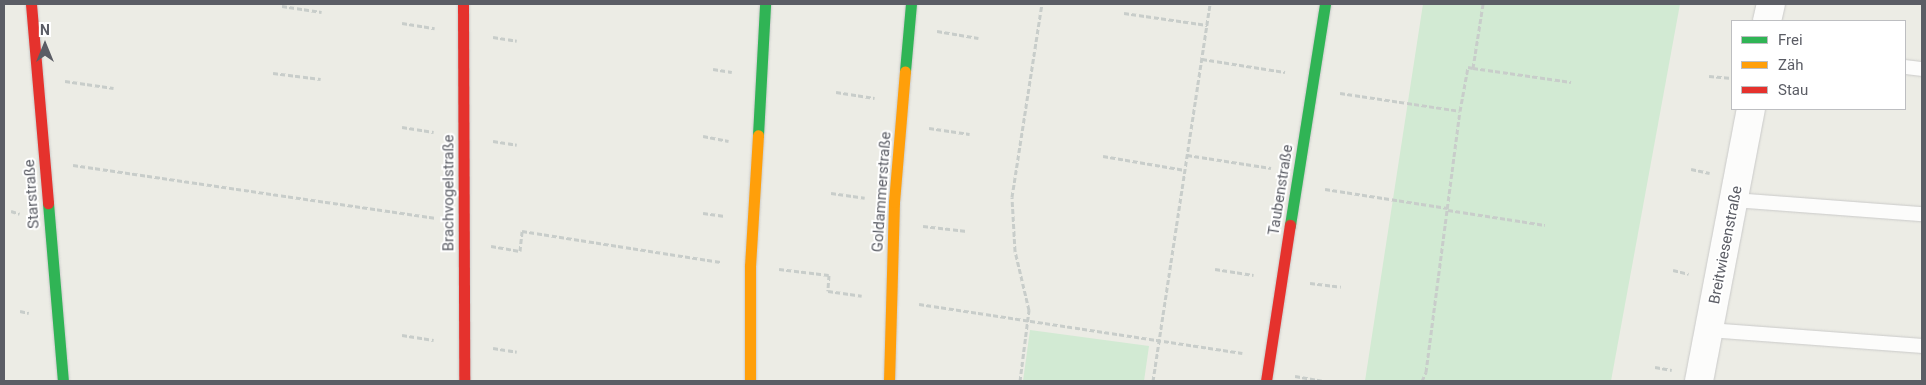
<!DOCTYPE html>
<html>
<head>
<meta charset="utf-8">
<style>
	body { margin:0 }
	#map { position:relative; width:1926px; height:385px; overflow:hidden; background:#ecece5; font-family:Roboto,sans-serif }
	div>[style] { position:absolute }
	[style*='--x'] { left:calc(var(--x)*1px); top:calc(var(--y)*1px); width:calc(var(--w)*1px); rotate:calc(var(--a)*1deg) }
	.green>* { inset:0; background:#d2ead3 }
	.path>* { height:3px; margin-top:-1.5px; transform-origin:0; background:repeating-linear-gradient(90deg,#c8cdca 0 5px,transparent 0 7.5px) }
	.roads { filter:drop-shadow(0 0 1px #cacac9) drop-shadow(0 0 1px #cacac9) }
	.lane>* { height:14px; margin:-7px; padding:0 7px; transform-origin:7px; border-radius:7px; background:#fcfcfb }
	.street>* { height:28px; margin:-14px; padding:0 14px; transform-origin:14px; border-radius:14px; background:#fcfcfb }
	.fast>* { height:11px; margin:-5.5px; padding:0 5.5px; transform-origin:5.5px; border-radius:5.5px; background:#30b455 }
	.slow>* { height:11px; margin:-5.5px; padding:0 5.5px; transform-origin:5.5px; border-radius:5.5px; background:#ff9f0a }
	.jam>* { height:11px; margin:-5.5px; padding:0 5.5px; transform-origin:5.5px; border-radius:5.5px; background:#e5322d }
	span { translate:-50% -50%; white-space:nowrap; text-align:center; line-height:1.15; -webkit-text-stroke:4px #fff; paint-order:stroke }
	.street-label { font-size:15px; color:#5b5d65 }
	.frame { position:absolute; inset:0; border:5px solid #5b5d65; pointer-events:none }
	.legend { position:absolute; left:1731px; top:20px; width:175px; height:90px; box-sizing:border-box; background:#fff; border:1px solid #bdbec1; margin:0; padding:6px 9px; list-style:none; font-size:15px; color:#5b5d65 }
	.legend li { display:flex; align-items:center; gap:10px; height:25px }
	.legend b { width:25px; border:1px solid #bdbec1 }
	.north { position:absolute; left:20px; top:20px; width:50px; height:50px; -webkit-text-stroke:4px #fff; paint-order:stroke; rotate:0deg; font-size:14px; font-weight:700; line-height:20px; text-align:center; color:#5b5d65 }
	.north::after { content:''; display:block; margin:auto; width:18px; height:22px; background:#5b5d65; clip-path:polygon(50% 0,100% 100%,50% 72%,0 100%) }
</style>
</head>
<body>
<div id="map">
	<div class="green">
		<div style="clip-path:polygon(1423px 4px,1680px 4px,1611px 381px,1365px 381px)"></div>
		<div style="clip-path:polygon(1030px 330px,1149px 346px,1144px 381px,1023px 381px)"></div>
	</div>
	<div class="path">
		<div style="--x:282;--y:6;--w:40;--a:8.5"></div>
		<div style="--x:1124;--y:13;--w:84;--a:8.2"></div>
		<div style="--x:402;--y:23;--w:33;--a:9"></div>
		<div style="--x:937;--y:31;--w:42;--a:9.7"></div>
		<div style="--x:493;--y:37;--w:24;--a:9"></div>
		<div style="--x:1202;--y:59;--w:84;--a:8.9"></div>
		<div style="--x:1473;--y:68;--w:99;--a:8.1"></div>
		<div style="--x:713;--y:69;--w:19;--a:9"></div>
		<div style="--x:273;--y:73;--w:48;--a:7.1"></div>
		<div style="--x:1709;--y:76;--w:23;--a:5"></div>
		<div style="--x:65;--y:81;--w:49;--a:8.1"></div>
		<div style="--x:836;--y:92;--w:39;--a:9"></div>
		<div style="--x:1340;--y:93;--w:121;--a:8.5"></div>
		<div style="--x:402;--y:127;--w:32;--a:9"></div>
		<div style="--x:929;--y:128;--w:41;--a:8.3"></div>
		<div style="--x:703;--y:136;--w:26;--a:11"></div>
		<div style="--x:493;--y:141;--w:24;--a:9"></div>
		<div style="--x:1187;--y:155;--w:85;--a:8.8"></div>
		<div style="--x:1103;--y:156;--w:83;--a:9.7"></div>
		<div style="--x:73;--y:165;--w:367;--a:8.3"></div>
		<div style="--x:1691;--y:169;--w:19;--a:12"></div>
		<div style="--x:1325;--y:189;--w:124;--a:8.8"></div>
		<div style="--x:831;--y:193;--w:34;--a:8"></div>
		<div style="--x:1448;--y:210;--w:98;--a:8.8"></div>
		<div style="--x:11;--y:211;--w:9;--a:18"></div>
		<div style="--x:703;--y:213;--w:22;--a:8"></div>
		<div style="--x:923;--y:226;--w:44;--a:6.5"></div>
		<div style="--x:491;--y:246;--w:29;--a:10"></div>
		<div style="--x:520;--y:251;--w:20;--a:-84"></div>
		<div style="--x:522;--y:231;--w:201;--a:8.9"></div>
		<div style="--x:779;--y:269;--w:50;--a:6.8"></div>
		<div style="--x:829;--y:275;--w:16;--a:94"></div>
		<div style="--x:828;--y:291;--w:34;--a:8"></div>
		<div style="--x:1215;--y:269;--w:39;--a:9"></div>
		<div style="--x:1673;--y:270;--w:16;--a:14"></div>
		<div style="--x:1310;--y:283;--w:31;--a:7"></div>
		<div style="--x:919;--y:304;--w:327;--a:8.6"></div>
		<div style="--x:20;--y:311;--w:9;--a:13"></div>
		<div style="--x:402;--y:335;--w:32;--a:9"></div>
		<div style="--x:493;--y:348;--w:24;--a:9"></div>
		<div style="--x:1655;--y:367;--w:17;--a:10"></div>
		<div style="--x:1295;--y:376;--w:29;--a:10"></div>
		<div style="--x:1020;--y:381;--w:72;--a:-82.8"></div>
		<div style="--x:1029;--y:310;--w:61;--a:-103.3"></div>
		<div style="--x:1015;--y:251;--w:54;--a:-93.2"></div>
		<div style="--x:1012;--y:197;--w:195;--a:-81.2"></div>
		<div style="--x:1153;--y:381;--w:381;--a:-81.4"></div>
		<div style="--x:1422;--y:381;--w:10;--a:-66"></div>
		<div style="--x:1426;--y:372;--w:263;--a:-82.6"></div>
		<div style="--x:1460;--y:111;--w:45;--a:-79.7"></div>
		<div style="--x:1468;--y:67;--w:5;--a:11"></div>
		<div style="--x:1473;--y:68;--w:65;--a:-81.1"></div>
	</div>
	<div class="roads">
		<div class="lane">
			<div style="--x:1905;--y:67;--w:17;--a:7"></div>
			<div style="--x:1734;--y:200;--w:189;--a:4.3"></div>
			<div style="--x:1709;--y:330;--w:214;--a:4.3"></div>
		</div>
		<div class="street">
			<div style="--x:1767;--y:21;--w:17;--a:-77"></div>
			<div style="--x:1699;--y:381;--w:277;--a:-79.2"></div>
		</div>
		<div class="fast">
			<div style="--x:905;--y:71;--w:67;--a:-84.9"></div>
			<div style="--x:758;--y:135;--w:131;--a:-86.9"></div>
			<div style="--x:48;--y:203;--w:179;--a:85.2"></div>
			<div style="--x:1290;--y:225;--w:224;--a:-81"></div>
		</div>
		<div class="slow">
			<div style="--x:750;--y:381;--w:115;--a:-90"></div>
			<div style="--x:750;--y:266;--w:131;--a:-86.5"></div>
			<div style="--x:889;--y:381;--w:179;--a:-88.4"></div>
			<div style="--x:894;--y:202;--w:131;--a:-85.2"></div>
		</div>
		<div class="jam">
			<div style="--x:31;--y:4;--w:200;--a:85.1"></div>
			<div style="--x:463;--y:4;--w:377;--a:89.8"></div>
			<div style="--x:1266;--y:381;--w:158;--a:-81.3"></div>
		</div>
	</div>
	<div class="street-label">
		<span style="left:1281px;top:190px;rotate:-81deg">Taubenstraße</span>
		<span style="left:882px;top:192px;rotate:-86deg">Goldammerstraße</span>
		<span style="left:449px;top:193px;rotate:-90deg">Brachvogelstraße</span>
		<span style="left:32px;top:194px;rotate:-94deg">Starstraße</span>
		<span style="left:1726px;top:245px;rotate:-79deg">Breitwiesenstraße</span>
	</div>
	<div class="frame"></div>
	<ul class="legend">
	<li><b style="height:6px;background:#30b455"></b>Frei</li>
	<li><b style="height:6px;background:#ff9f0a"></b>Zäh</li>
	<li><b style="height:6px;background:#e5322d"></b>Stau</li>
	</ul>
	<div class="north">N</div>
</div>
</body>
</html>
